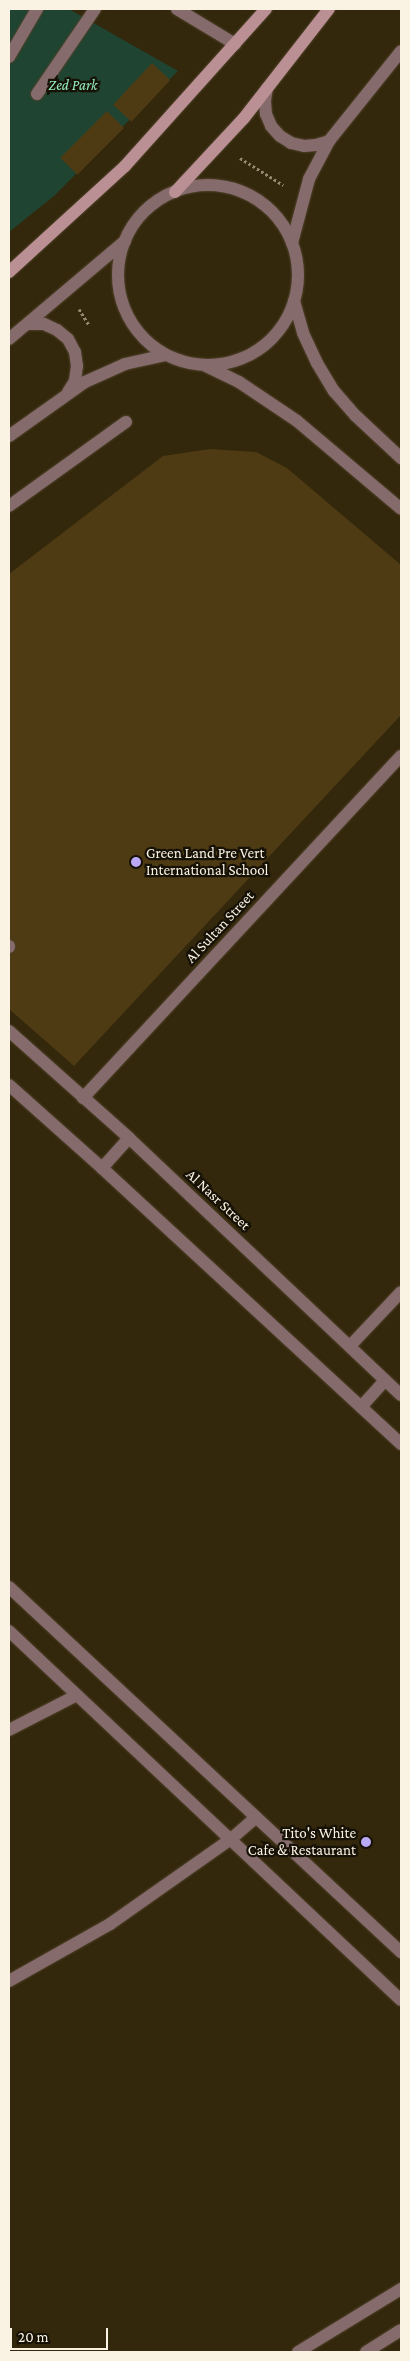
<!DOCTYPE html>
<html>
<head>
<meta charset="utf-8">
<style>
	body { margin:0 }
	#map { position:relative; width:410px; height:2361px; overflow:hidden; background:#33270c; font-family:"Crimson Pro",serif }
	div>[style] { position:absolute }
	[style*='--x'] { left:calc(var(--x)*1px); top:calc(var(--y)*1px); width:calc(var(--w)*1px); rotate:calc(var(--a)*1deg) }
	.green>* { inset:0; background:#1f4432 }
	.building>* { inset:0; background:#4e3b13; transform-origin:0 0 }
	.path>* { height:3px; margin-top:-1.5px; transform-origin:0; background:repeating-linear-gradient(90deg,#958b75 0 2.5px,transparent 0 5px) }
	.roads { filter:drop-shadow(0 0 1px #4f432a) drop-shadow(0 0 1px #4f432a) }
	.lane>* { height:12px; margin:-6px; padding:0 6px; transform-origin:6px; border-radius:6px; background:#866b6d }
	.street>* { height:12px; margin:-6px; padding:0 6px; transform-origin:6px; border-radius:6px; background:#866b6d }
	.street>.ring { margin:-6px; padding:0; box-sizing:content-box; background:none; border:12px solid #866b6d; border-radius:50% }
	.secondary>* { height:12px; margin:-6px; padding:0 6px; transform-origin:6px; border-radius:6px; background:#bb9094 }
	.dots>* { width:14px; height:14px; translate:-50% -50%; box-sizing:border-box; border:2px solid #161106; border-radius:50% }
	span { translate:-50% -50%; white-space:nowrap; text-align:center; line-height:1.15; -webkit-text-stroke:4.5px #161106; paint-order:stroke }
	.park-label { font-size:15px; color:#93ecbe; font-style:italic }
	.poi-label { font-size:15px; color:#faf2e2 }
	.left { translate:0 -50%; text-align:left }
	.right { translate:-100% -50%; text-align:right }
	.street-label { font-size:15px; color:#faf2e2 }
	.frame { position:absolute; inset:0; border:10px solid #faf2e2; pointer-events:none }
	.scale { position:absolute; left:10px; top:2328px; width:98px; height:22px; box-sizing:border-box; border:2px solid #faf2e2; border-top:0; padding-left:6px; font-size:15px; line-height:18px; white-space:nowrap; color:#faf2e2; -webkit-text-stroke:4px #161106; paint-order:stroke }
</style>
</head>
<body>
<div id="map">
	<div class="green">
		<div style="clip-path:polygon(9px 9px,69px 9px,178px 71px,54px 196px,9px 232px)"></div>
	</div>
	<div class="building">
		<div style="left:152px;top:63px;width:25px;height:57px;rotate:43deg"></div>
		<div style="left:107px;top:111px;width:24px;height:66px;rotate:45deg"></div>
		<div style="clip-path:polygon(210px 449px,256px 452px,287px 468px,401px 565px,401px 715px,74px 1066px,9px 1009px,9px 574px,163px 456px)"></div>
	</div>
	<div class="path">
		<div style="--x:240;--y:158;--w:51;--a:32.1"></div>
		<div style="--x:79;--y:309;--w:19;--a:58"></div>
	</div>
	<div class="roads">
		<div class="lane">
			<div style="--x:177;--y:9;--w:68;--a:31.1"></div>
			<div style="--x:9;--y:57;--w:56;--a:-59.7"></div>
			<div style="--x:37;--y:94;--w:103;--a:-55.7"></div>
			<div style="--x:9;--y:947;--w:1;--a:-90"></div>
		</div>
		<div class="street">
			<div style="--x:267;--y:88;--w:13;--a:99"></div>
			<div style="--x:265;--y:101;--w:13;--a:86"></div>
			<div style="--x:266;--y:114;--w:13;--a:67"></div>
			<div style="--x:271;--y:126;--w:13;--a:48"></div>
			<div style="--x:280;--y:136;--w:13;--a:32"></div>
			<div style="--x:291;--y:143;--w:13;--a:13"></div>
			<div style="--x:304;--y:146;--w:12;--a:-5"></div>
			<div style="--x:316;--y:145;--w:14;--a:-17"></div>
			<div class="ring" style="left:118px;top:185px;width:168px;height:168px"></div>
			<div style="--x:292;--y:243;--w:66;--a:-75.1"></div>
			<div style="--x:309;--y:179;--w:43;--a:-62.2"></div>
			<div style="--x:329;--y:141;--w:115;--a:-51.3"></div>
			<div style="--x:294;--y:301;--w:33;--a:74"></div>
			<div style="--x:303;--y:333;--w:33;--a:65"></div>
			<div style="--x:317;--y:363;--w:33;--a:59"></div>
			<div style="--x:334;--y:391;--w:33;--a:49"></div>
			<div style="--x:356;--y:416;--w:62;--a:43"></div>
			<div style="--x:29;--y:324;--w:15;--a:0"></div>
			<div style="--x:44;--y:324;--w:14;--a:25"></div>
			<div style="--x:57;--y:330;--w:14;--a:39"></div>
			<div style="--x:68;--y:339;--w:15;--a:62"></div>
			<div style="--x:75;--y:352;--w:14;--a:82"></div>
			<div style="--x:77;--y:366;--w:15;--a:98"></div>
			<div style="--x:75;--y:381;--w:13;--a:122"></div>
			<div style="--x:9;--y:339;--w:152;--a:-40.2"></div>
			<div style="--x:206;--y:366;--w:37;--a:26"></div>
			<div style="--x:239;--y:382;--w:70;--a:33.9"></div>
			<div style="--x:297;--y:421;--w:136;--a:40.2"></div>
			<div style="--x:9;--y:436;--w:93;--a:-35.4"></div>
			<div style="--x:85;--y:382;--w:44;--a:-24.2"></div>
			<div style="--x:125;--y:364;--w:42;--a:-12.4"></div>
			<div style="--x:9;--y:506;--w:144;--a:-35.7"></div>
			<div style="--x:9;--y:1031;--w:161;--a:41.7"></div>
			<div style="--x:129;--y:1138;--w:374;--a:43.4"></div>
			<div style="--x:9;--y:1085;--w:125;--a:41.7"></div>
			<div style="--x:102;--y:1168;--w:407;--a:42.7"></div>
			<div style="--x:83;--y:1098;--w:467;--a:-47.1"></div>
			<div style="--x:102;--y:1168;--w:40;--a:-48"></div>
			<div style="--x:350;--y:1346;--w:74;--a:-46.6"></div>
			<div style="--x:361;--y:1407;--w:36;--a:-48"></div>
			<div style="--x:9;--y:1587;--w:536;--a:42.96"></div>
			<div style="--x:9;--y:1631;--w:538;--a:43.27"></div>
			<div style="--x:9;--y:1730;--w:76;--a:-27.2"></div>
			<div style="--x:9;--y:1981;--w:116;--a:-29.4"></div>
			<div style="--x:110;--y:1924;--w:148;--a:-35.1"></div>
			<div style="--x:231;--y:1839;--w:33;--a:-41"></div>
			<div style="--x:298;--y:2352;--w:121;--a:-31.5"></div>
			<div style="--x:366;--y:2352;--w:41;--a:-32.2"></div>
		</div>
		<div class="secondary">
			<div style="--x:175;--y:192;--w:101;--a:-47"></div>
			<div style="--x:244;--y:118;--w:138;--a:-52.1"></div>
			<div style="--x:9;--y:272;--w:157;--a:-42.4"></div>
			<div style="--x:125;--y:166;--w:211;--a:-48.1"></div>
		</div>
	</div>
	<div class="dots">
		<div style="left:136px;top:862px;background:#baaaf6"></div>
		<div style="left:366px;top:1842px;background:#baaaf6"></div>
	</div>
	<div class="park-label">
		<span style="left:73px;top:86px">Zed Park</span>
	</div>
	<div class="poi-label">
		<span class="left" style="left:146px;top:862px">Green Land Pre Vert<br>International School</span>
		<span class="right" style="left:356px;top:1842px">Tito's White<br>Cafe &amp; Restaurant</span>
	</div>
	<div class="street-label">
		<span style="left:220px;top:927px;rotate:-47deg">Al Sultan Street</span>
		<span style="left:218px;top:1200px;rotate:43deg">Al Nasr Street</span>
	</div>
	<div class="frame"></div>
	<div class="scale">20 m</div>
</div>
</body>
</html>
